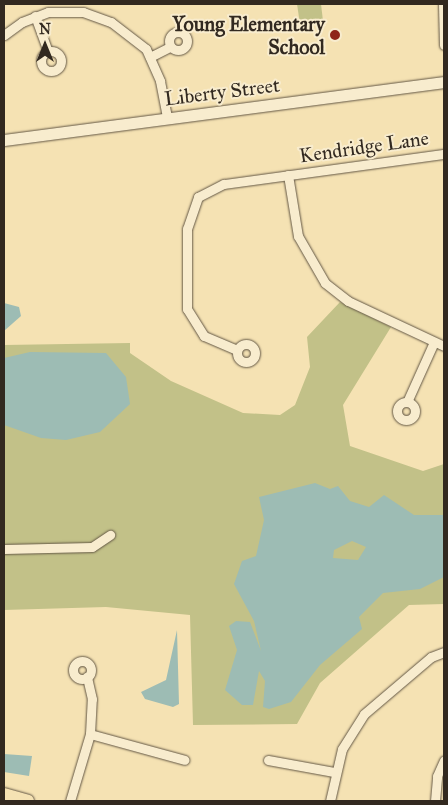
<!DOCTYPE html>
<html>
<head>
<meta charset="utf-8">
<style>
	body { margin:0 }
	#map { position:relative; width:448px; height:805px; overflow:hidden; background:#f5e2b3; font-family:"IM FELL Great Primer",serif }
	div>[style] { position:absolute }
	[style*='--x'] { left:calc(var(--x)*1px); top:calc(var(--y)*1px); width:calc(var(--w)*1px); rotate:calc(var(--a)*1deg) }
	.green>* { inset:0; background:#c2c188 }
	.water>* { inset:0; background:#9dbcb4 }
	.roads { filter:drop-shadow(0 0 1px #635745) drop-shadow(0 0 1px #635745) }
	.street>* { height:9px; margin:-4.5px; padding:0 4.5px; transform-origin:4.5px; border-radius:4.5px; background:#f8ecce }
	.street>.ring { margin:-4.5px; padding:0; box-sizing:content-box; background:none; border:9px solid #f8ecce; border-radius:50% }
	.secondary>* { height:11px; margin:-5.5px; padding:0 5.5px; transform-origin:5.5px; border-radius:5.5px; background:#f8ecce }
	.primary>* { height:12px; margin:-6px; padding:0 6px; transform-origin:6px; border-radius:6px; background:#f5e2b3 }
	.dots>* { width:14px; height:14px; translate:-50% -50%; box-sizing:border-box; border:2px solid #f8ecce; border-radius:50% }
	span { translate:-50% -50%; white-space:nowrap; text-align:center; line-height:1.15; -webkit-text-stroke:4px #f8ecce; paint-order:stroke }
	.poi-label { font-size:20px; color:#322920; font-weight:700 }
	.right { translate:-100% -50%; text-align:right }
	.street-label { font-size:20px; color:#322920 }
	.frame { position:absolute; inset:0; border:5px solid #322920; pointer-events:none }
	.north { position:absolute; left:20px; top:20px; width:50px; height:50px; -webkit-text-stroke:4px #f8ecce; paint-order:stroke; rotate:0deg; font-size:14px; font-weight:700; line-height:20px; text-align:center; color:#322920 }
	.north::after { content:''; display:block; margin:auto; width:18px; height:22px; background:#322920; clip-path:polygon(50% 0,100% 100%,50% 72%,0 100%) }
</style>
</head>
<body>
<div id="map">
	<div class="green">
		<div style="clip-path:polygon(297px 4px,321px 4px,323px 21px,300px 24px)"></div>
		<div style="clip-path:polygon(340px 302px,391px 327px,343px 405px,350px 446px,423px 471px,444px 464px,444px 604px,409px 605px,320px 683px,297px 724px,193px 725px,190px 615px,106px 607px,4px 610px,4px 345px,130px 343px,130px 353px,171px 381px,243px 413px,280px 415px,295px 405px,310px 367px,307px 337px)"></div>
	</div>
	<div class="water">
		<div style="clip-path:polygon(4px 303px,19px 307px,21px 316px,4px 331px)"></div>
		<div style="clip-path:polygon(30px 352px,106px 353px,126px 377px,130px 404px,100px 432px,66px 440px,41px 438px,4px 425px,4px 358px)"></div>
		<div style="clip-path:polygon(evenodd,315px 483px,330px 489px,338px 486px,350px 501px,369px 507px,384px 495px,414px 515px,444px 515px,444px 577px,420px 589px,383px 593px,359px 617px,362px 629px,320px 665px,291px 702px,269px 709px,263px 707px,265px 681px,259px 671px,253px 705px,242px 705px,225px 690px,237px 650px,229px 626px,236px 621px,250px 622px,261px 651px,254px 621px,234px 584px,242px 561px,256px 556px,264px 520px,259px 497px,315px 483px,352px 541px,366px 547px,358px 560px,333px 558px,334px 550px,352px 541px)"></div>
		<div style="clip-path:polygon(177px 630px,179px 704px,173px 707px,145px 699px,141px 692px,166px 680px)"></div>
		<div style="clip-path:polygon(4px 754px,32px 756px,29px 776px,4px 772px)"></div>
	</div>
	<div class="roads">
		<div class="street">
			<div style="--x:443;--y:4;--w:41;--a:88.6"></div>
			<div style="--x:35;--y:16;--w:38;--a:70"></div>
			<div class="ring" style="left:169px;top:32px;width:9px;height:9px"></div>
			<div style="--x:4;--y:35;--w:22;--a:-36"></div>
			<div style="--x:22;--y:22;--w:28;--a:-21"></div>
			<div style="--x:48;--y:12;--w:35;--a:0"></div>
			<div style="--x:83;--y:12;--w:30;--a:20"></div>
			<div style="--x:111;--y:22;--w:44;--a:37.6"></div>
			<div style="--x:146;--y:49;--w:35;--a:66"></div>
			<div style="--x:160;--y:81;--w:38;--a:79"></div>
			<div class="ring" style="left:41px;top:51px;width:11px;height:11px"></div>
			<div style="--x:150;--y:57;--w:22;--a:-27"></div>
			<div style="--x:288;--y:175;--w:62;--a:80.7"></div>
			<div style="--x:298;--y:236;--w:54;--a:60.1"></div>
			<div style="--x:325;--y:283;--w:29;--a:38"></div>
			<div style="--x:348;--y:301;--w:106;--a:25.1"></div>
			<div class="ring" style="left:237px;top:344px;width:9px;height:9px"></div>
			<div style="--x:237;--y:350;--w:36;--a:-157"></div>
			<div style="--x:204;--y:336;--w:32;--a:-122"></div>
			<div style="--x:187;--y:309;--w:80;--a:-90"></div>
			<div style="--x:187;--y:229;--w:34;--a:-71"></div>
			<div style="--x:198;--y:197;--w:29;--a:-27"></div>
			<div style="--x:224;--y:184;--w:222;--a:-7.8"></div>
			<div style="--x:407;--y:402;--w:66;--a:-65.8"></div>
			<div class="ring" style="left:397px;top:402px;width:9px;height:9px"></div>
			<div style="--x:4;--y:549;--w:88;--a:-1.3"></div>
			<div style="--x:92;--y:547;--w:22;--a:-34"></div>
			<div class="ring" style="left:73px;top:661px;width:9px;height:9px"></div>
			<div style="--x:90;--y:734;--w:98;--a:15.3"></div>
			<div style="--x:268;--y:760;--w:67;--a:10.3"></div>
			<div style="--x:70;--y:801;--w:70;--a:-73.4"></div>
			<div style="--x:90;--y:734;--w:35;--a:-87"></div>
			<div style="--x:92;--y:699;--w:23;--a:-103"></div>
			<div style="--x:330;--y:801;--w:53;--a:-77"></div>
			<div style="--x:342;--y:749;--w:41;--a:-57.8"></div>
			<div style="--x:364;--y:714;--w:88;--a:-40.4"></div>
			<div style="--x:431;--y:657;--w:14;--a:-21"></div>
			<div style="--x:435;--y:801;--w:25;--a:-85"></div>
			<div style="--x:437;--y:776;--w:17;--a:-66"></div>
		</div>
		<div class="secondary">
			<div style="--x:4;--y:140;--w:444;--a:-7.5"></div>
		</div>
		<div class="primary">
			<div style="--x:4;--y:794;--w:25;--a:16"></div>
		</div>
	</div>
	<div class="dots">
		<div style="left:335px;top:35px;background:#8f2418"></div>
	</div>
	<div class="poi-label">
		<span class="right" style="left:325px;top:36px">Young Elementary<br>School</span>
	</div>
	<div class="street-label">
		<span style="left:222px;top:92px;rotate:-7deg">Liberty Street</span>
		<span style="left:364px;top:147px;rotate:-8deg">Kendridge Lane</span>
	</div>
	<div class="frame"></div>
	<div class="north">N</div>
</div>
</body>
</html>
